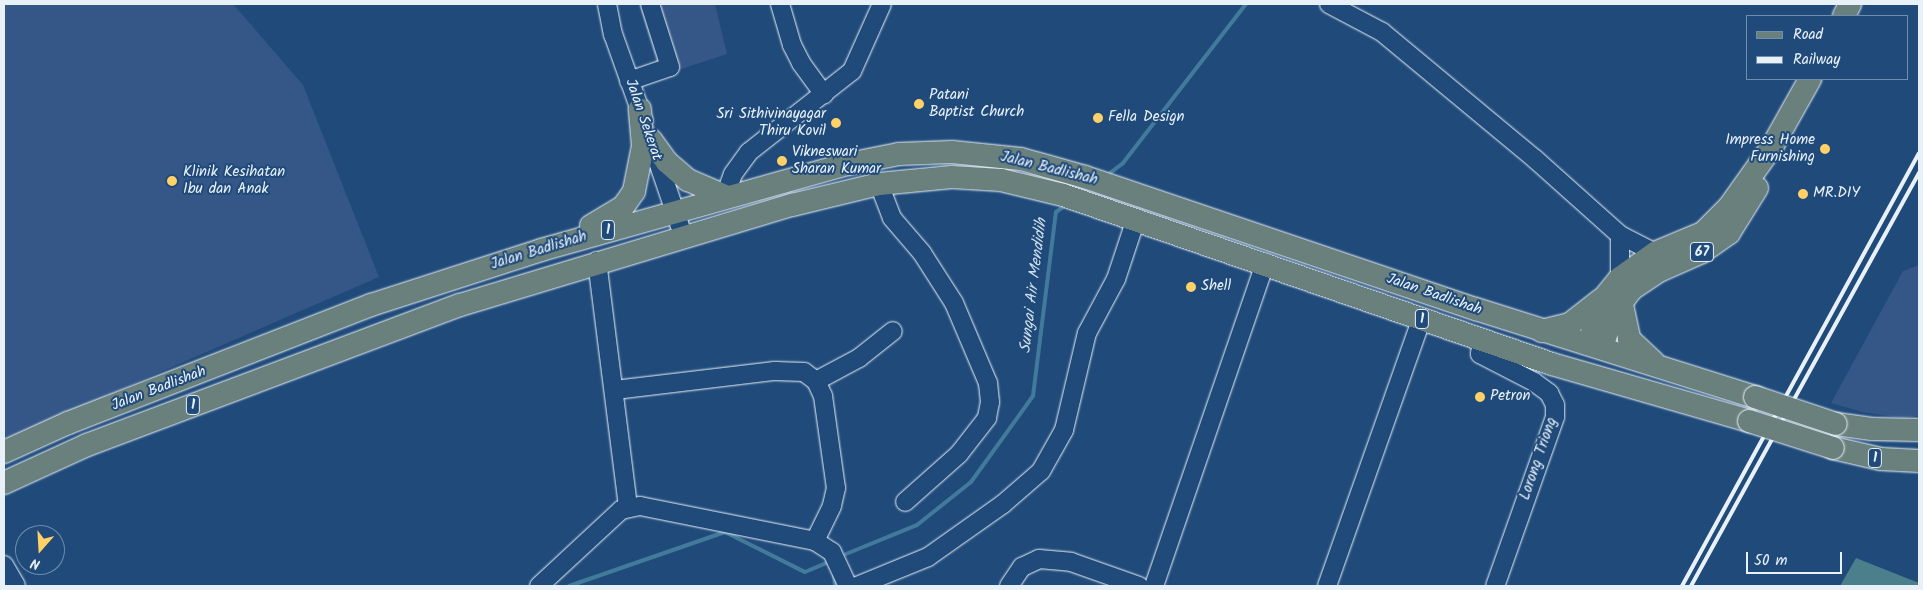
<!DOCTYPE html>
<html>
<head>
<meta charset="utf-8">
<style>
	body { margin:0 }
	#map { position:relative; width:1923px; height:590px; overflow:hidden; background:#1f4a7a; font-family:Kalam,sans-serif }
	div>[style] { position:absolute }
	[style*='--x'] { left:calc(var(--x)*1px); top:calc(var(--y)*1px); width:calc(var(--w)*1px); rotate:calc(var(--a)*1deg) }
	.built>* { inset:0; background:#345787 }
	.green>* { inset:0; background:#4b7f8c }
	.stream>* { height:4px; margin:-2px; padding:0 2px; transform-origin:2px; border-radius:2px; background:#427a9b }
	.roads { filter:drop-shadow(0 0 1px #e8f1f8) drop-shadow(0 0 1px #e8f1f8) }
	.minor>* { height:18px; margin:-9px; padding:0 9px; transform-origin:9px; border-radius:9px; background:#1f4a7a }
	.major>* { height:22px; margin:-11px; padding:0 11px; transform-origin:11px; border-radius:11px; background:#6a807c }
	.rail>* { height:4px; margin:-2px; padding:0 2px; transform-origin:2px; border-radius:2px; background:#e8f1f8 }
	.bridges { filter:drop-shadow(0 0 1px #e8f1f8) drop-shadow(0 0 1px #e8f1f8) }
	.major-bridge>* { height:22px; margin:-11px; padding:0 11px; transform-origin:11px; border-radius:11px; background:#6a807c }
	.dots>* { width:14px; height:14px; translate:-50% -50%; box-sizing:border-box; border:2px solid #1f4a7a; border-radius:50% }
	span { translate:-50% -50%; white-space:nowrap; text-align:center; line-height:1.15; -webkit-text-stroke:4px #1f4a7a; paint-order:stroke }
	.shield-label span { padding:1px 4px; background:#1f4a7a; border:1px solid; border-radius:4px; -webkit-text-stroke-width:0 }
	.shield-label { font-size:14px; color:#e8f1f8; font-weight:700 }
	.poi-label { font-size:15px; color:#e8f1f8 }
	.left { translate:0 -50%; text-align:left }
	.right { translate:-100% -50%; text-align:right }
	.street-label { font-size:15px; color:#e8f1f8 }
	.water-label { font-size:16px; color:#cfdfea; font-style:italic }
	.frame { position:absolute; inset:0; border:5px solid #e8f1f8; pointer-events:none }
	.legend { position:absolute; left:1746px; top:15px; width:162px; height:65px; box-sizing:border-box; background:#1f4a7a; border:1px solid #6f8dac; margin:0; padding:6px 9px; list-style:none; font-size:15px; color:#e8f1f8 }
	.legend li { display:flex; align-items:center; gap:10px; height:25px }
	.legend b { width:25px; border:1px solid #6f8dac }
	.north { position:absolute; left:15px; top:525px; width:50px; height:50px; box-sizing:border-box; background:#1f4a7a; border:1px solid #6f8dac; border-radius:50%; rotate:199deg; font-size:14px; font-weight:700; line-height:20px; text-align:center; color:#e8f1f8 }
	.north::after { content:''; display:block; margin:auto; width:18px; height:22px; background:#ffd166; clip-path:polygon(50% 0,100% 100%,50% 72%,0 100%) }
	.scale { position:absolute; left:1746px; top:552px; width:96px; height:22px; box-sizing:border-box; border:2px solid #e8f1f8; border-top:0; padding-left:6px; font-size:15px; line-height:18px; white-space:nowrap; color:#e8f1f8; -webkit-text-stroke:4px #1f4a7a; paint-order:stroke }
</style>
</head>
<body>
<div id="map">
	<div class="built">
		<div style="clip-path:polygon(4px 4px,233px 4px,303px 85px,379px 277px,4px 440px)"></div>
		<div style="clip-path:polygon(639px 4px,715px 4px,727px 54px,660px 76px)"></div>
		<div style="clip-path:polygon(1919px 265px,1919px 416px,1902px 418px,1862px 412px,1831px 403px,1903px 271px)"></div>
	</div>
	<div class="green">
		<div style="clip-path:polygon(1856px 558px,1919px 583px,1919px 586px,1840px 586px)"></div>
	</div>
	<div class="stream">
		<div style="--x:1106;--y:176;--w:21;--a:-37"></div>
		<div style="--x:1123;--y:163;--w:201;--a:-52.3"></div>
		<div style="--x:846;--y:554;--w:77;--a:-22.2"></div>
		<div style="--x:917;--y:525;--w:69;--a:-38.5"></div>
		<div style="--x:971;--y:482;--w:106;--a:-54.2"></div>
		<div style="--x:1033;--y:396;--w:185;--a:-82.9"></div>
		<div style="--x:1056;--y:212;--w:12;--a:-35"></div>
		<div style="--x:834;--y:575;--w:11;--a:85"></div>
		<div style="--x:569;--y:586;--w:165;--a:-19.1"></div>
		<div style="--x:725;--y:532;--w:89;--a:26.6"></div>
		<div style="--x:805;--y:572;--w:28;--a:-23"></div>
	</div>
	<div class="roads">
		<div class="minor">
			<div style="--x:607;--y:4;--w:31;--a:79"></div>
			<div style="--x:613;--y:34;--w:92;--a:70.4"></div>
			<div style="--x:780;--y:4;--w:43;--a:73.7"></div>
			<div style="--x:792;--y:45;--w:20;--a:63"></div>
			<div style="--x:801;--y:63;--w:39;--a:54"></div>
			<div style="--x:1329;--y:4;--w:60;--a:27.8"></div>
			<div style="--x:1382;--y:32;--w:199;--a:39.7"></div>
			<div style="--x:1535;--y:159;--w:114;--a:41.8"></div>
			<div style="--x:1620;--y:235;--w:39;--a:27"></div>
			<div style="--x:629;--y:81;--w:43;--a:-18.9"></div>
			<div style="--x:670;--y:67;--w:66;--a:-107.6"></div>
			<div style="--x:654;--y:150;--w:90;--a:71.2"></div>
			<div style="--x:879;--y:184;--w:36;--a:69"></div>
			<div style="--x:892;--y:218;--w:46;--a:49.4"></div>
			<div style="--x:922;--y:253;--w:59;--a:57.4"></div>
			<div style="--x:954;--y:303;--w:87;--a:67"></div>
			<div style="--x:988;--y:383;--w:19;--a:84"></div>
			<div style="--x:990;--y:402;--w:16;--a:101"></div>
			<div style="--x:987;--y:418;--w:46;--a:127.9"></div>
			<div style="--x:959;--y:454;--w:72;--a:138.4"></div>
			<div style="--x:725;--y:196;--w:23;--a:-70"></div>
			<div style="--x:733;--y:174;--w:27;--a:-54"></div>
			<div style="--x:749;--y:152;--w:131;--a:-38.2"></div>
			<div style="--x:852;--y:71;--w:73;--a:-65.9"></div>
			<div style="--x:597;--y:261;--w:247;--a:82.8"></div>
			<div style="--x:1620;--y:278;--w:43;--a:-90"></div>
			<div style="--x:1482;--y:340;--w:14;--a:98"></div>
			<div style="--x:1480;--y:354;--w:61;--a:27.4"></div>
			<div style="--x:1534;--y:382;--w:19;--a:36"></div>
			<div style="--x:1549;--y:393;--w:13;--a:63"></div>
			<div style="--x:1555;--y:405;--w:12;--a:90"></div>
			<div style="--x:1555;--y:417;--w:179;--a:109.5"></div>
			<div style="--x:816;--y:381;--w:49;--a:-28.1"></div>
			<div style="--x:859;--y:358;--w:43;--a:-38.5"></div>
			<div style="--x:615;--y:390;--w:161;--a:-6.8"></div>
			<div style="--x:775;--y:371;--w:29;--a:2"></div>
			<div style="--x:804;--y:372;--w:15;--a:37"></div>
			<div style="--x:816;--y:381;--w:17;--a:65"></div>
			<div style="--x:823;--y:396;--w:93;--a:82"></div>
			<div style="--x:836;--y:488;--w:18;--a:103"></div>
			<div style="--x:832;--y:506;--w:39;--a:116"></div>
			<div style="--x:4;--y:565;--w:24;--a:60"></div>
			<div style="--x:539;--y:586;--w:112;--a:-42.8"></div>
			<div style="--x:621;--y:510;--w:19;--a:-12"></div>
			<div style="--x:640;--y:506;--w:178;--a:11.3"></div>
			<div style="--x:815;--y:541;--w:20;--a:33"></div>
			<div style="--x:832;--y:552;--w:38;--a:65"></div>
			<div style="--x:857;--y:586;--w:77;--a:-22.2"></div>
			<div style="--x:928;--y:557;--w:92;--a:-35.2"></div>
			<div style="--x:1003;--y:504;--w:50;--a:-41"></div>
			<div style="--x:1041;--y:471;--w:47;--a:-60.7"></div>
			<div style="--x:1064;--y:430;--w:100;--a:-76.7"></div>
			<div style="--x:1087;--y:333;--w:61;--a:-61.8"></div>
			<div style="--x:1116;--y:279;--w:63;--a:-71.6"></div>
			<div style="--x:1009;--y:586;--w:23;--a:-56"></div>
			<div style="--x:1022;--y:567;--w:19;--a:-25"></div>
			<div style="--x:1039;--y:559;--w:32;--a:5"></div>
			<div style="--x:1071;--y:562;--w:72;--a:19.4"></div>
			<div style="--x:1154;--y:586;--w:342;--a:-71"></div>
			<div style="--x:1327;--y:586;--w:284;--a:-70.5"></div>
		</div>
		<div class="major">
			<div style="--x:1844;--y:16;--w:13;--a:-63"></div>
			<div style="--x:651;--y:140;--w:27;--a:54"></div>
			<div style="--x:667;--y:162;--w:28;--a:41"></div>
			<div style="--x:688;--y:180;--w:40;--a:23.4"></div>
			<div style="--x:591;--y:226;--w:37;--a:-31"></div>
			<div style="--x:623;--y:207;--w:19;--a:-55"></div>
			<div style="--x:634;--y:191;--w:46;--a:-78.7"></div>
			<div style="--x:643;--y:146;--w:37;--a:-95"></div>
			<div style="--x:1621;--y:300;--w:40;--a:78"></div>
			<div style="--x:1629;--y:339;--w:34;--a:43"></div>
			<div style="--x:1542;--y:331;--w:29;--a:-14"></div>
			<div style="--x:1570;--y:324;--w:39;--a:-38"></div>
			<div style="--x:1605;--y:338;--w:25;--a:-72"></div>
			<div style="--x:1613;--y:314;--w:31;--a:-53"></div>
			<div style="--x:1632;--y:289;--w:32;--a:-34"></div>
			<div style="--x:1659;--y:271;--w:47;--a:-23.8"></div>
			<div style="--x:1702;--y:252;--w:33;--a:-35"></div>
			<div style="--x:1729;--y:233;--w:53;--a:-58.1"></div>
			<div style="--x:1588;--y:344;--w:49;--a:-70.8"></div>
			<div style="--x:1604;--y:298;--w:26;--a:-51"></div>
			<div style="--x:1620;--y:278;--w:43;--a:-35.5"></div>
			<div style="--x:1655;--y:253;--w:52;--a:-22.6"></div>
			<div style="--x:1703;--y:233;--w:37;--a:-45"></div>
			<div style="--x:1729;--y:207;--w:76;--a:-54.6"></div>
			<div style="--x:1773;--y:145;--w:76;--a:-60.7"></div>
			<div style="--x:1836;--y:424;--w:36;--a:8"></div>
			<div style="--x:1872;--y:429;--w:47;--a:1.2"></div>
			<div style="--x:1833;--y:448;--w:49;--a:12.9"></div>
			<div style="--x:1881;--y:459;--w:38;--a:3"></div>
			<div style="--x:4;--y:452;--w:70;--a:-24.4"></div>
			<div style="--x:68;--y:423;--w:325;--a:-21.3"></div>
			<div style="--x:371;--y:305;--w:179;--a:-17.9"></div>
			<div style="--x:541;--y:250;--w:310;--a:-15.7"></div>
			<div style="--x:839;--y:166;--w:61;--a:-11.3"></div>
			<div style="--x:899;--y:154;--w:53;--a:-2.2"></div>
			<div style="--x:952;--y:152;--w:69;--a:5.8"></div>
			<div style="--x:1021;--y:159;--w:66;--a:15.7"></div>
			<div style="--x:1085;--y:177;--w:413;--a:18.7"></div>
			<div style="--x:1476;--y:309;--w:293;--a:17.5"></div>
			<div style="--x:4;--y:483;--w:91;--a:-24.6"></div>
			<div style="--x:87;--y:445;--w:398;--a:-20.6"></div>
			<div style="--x:460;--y:305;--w:347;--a:-16.8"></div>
			<div style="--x:792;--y:205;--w:89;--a:-13.6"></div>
			<div style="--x:879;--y:184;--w:73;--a:-5.5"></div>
			<div style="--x:952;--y:177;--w:49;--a:3.5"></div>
			<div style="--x:1001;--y:180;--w:64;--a:13.6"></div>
			<div style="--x:1063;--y:195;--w:517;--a:19.07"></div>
			<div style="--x:1552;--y:364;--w:205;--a:16.1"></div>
		</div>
	</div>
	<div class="rail">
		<div style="--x:1682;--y:586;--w:493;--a:-61.3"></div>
		<div style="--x:1691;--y:586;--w:472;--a:-61.1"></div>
	</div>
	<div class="bridges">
		<div class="major-bridge">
			<div style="--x:1755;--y:397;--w:85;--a:18.4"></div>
			<div style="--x:1749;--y:421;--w:88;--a:17.8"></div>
		</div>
	</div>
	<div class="dots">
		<div style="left:919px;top:104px;background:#ffd166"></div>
		<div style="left:1098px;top:118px;background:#ffd166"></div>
		<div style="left:836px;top:123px;background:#ffd166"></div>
		<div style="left:1825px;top:149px;background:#ffd166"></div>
		<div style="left:782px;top:161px;background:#ffd166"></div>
		<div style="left:172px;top:181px;background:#ffd166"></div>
		<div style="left:1803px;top:194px;background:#ffd166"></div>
		<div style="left:1191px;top:287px;background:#ffd166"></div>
		<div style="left:1480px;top:397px;background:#ffd166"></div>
	</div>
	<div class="shield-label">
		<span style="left:608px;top:230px">1</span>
		<span style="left:1702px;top:252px">67</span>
		<span style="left:1422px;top:319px">1</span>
		<span style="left:193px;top:405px">1</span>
		<span style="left:1875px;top:458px">1</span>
	</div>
	<div class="poi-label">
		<span class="left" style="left:929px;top:104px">Patani<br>Baptist Church</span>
		<span class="right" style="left:826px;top:123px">Sri Sithivinayagar<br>Thiru Kovil</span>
		<span class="left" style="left:1108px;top:118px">Fella Design</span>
		<span class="right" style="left:1815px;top:149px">Impress Home<br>Furnishing</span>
		<span class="left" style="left:792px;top:161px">Vikneswari<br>Sharan Kumar</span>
		<span class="left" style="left:183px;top:181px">Klinik Kesihatan<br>Ibu dan Anak</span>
		<span class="left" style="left:1813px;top:194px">MR.DIY</span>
		<span class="left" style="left:1201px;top:287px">Shell</span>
		<span class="left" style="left:1490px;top:397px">Petron</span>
	</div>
	<div class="street-label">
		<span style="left:643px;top:120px;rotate:71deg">Jalan Sekerat</span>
		<span style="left:1049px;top:169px;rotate:14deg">Jalan Badlishah</span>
		<span style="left:539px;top:251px;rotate:-17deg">Jalan Badlishah</span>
		<span style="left:1434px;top:295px;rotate:19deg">Jalan Badlishah</span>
		<span style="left:159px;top:389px;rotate:-21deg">Jalan Badlishah</span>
		<span style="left:1539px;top:459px;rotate:-71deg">Lorong Triong</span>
	</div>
	<div class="water-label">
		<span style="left:1034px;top:286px;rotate:-83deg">Sungai Air Mendidih</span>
	</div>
	<div class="frame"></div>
	<ul class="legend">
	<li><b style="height:6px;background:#6a807c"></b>Road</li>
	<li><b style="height:6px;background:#e8f1f8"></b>Railway</li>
	</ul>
	<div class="north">N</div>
	<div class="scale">50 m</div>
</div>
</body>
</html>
